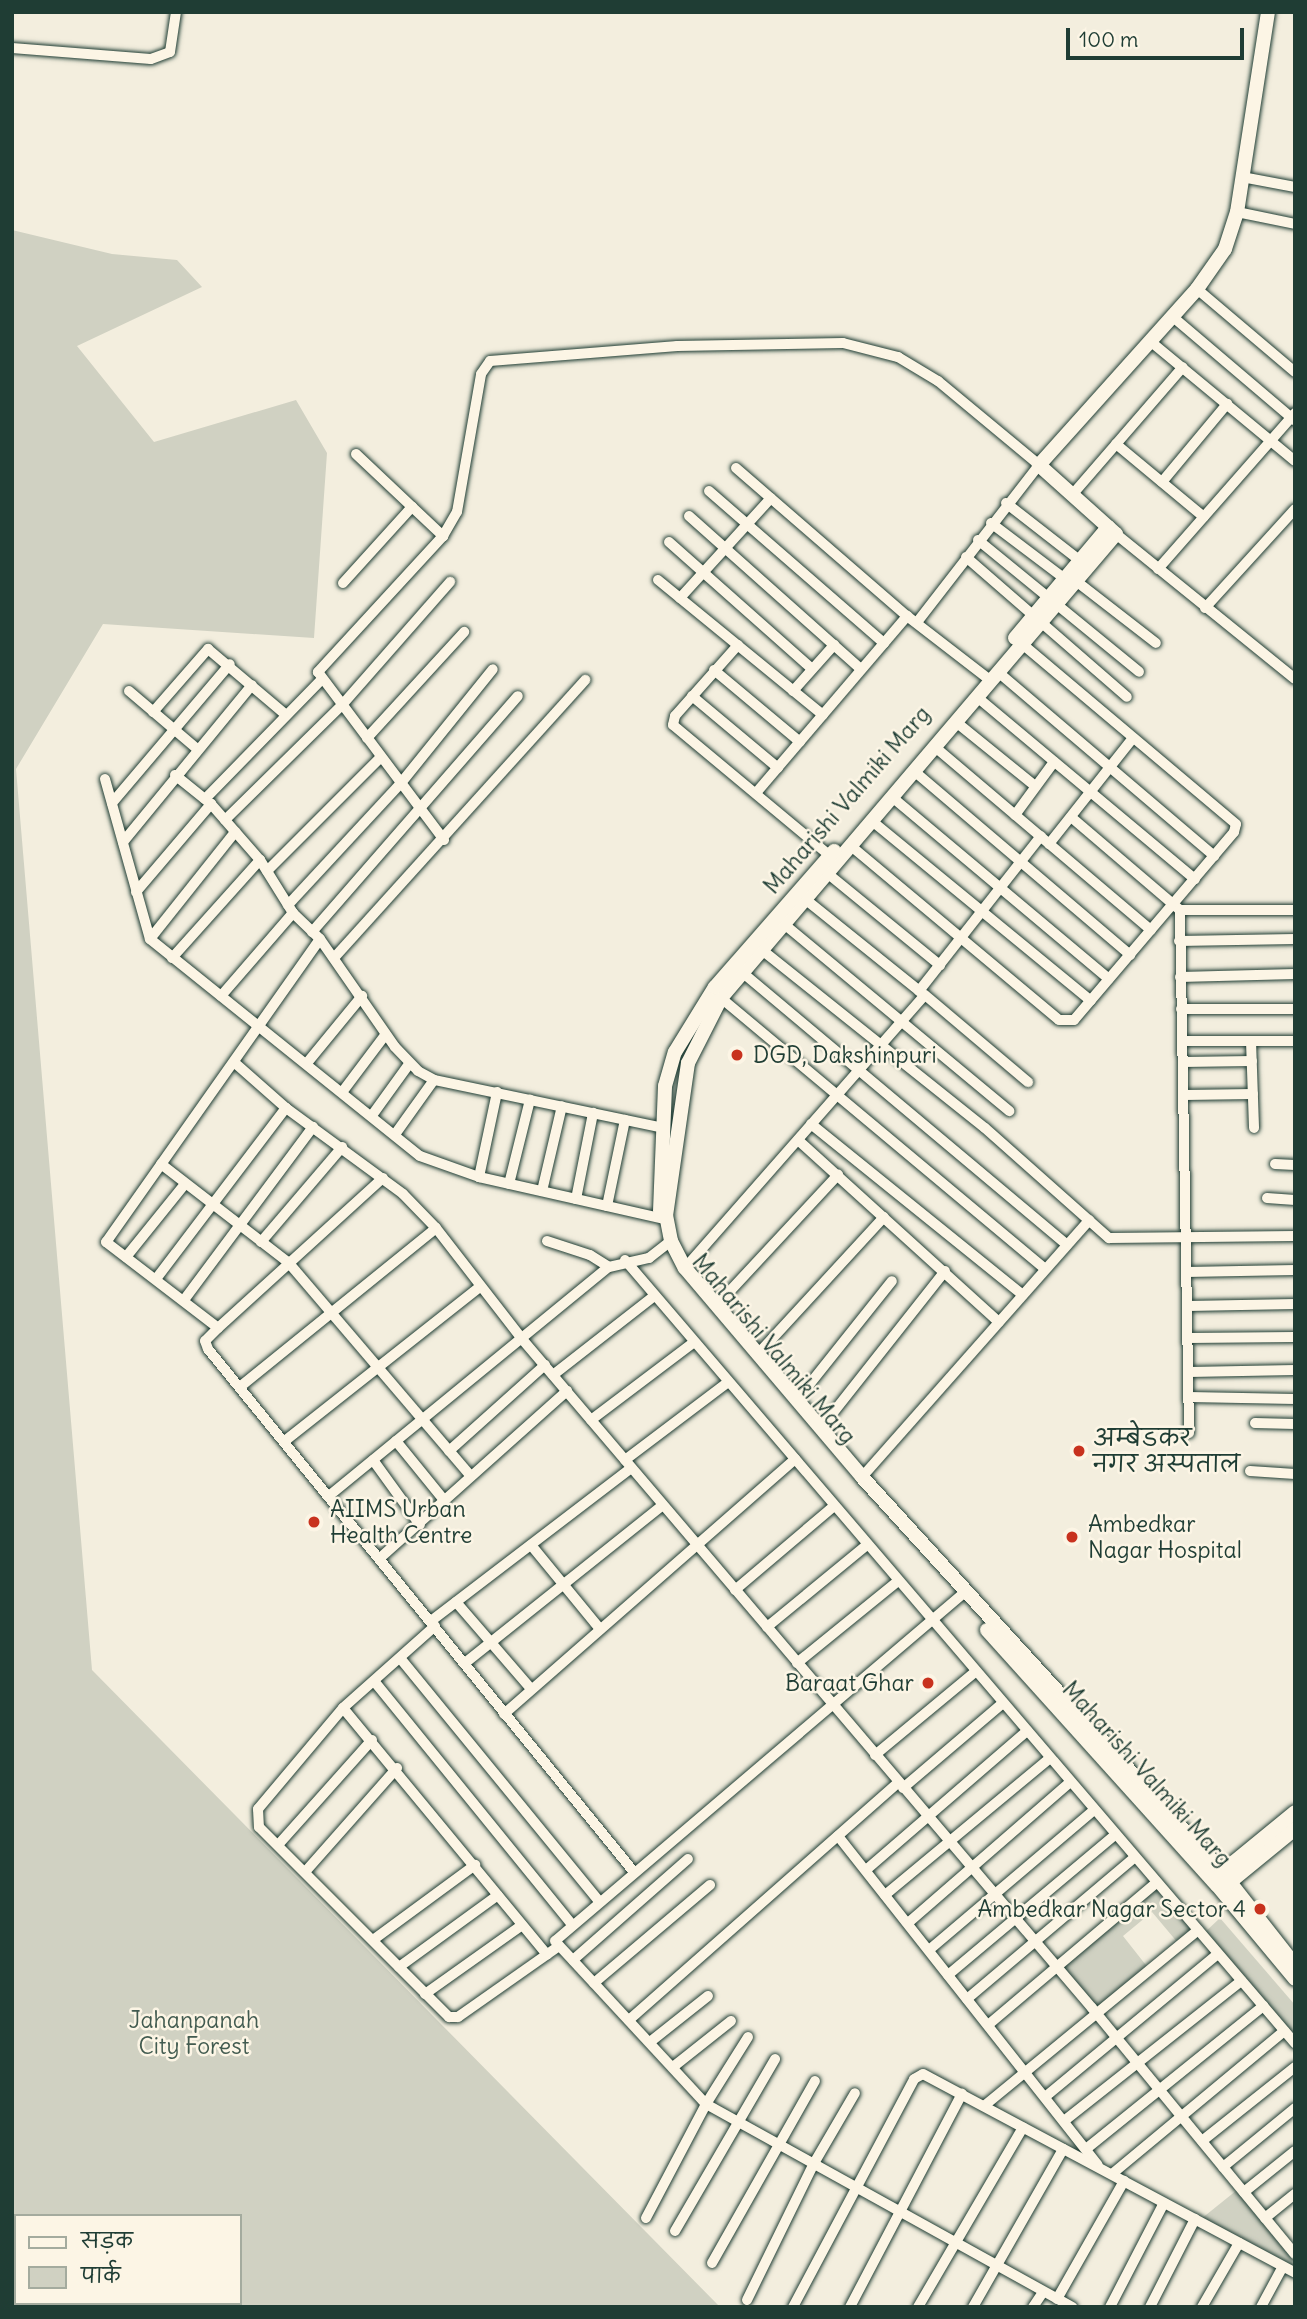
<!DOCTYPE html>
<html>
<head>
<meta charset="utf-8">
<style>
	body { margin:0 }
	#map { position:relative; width:1307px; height:2319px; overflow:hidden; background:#f3eede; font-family:Delius,"Playpen Sans Deva",sans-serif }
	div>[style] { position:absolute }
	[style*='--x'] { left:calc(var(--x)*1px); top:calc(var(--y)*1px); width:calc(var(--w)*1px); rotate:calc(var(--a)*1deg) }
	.green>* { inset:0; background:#d0d1c2 }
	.roads { filter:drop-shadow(0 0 2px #1f3d34) drop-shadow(0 0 2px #1f3d34) }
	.street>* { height:10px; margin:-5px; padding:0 5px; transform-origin:5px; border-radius:5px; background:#fcf5e5 }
	.secondary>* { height:14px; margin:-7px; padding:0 7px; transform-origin:7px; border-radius:7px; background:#fcf5e5 }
	.dots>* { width:19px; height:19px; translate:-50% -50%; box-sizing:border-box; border:4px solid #fcf5e5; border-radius:50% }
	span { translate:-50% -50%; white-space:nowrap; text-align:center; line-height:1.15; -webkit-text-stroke:5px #fcf5e5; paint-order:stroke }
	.street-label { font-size:23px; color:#1f3d34 }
	.poi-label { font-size:23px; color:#1f3d34 }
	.left { translate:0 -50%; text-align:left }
	.right { translate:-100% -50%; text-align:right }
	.park-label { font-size:23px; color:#425b50 }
	.frame { position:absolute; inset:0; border:14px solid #1f3d34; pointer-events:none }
	.legend { position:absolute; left:14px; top:2214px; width:228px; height:91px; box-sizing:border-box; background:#fcf5e5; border:2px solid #a4ab9e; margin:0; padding:9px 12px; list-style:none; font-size:21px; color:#1f3d34 }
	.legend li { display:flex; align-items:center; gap:14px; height:35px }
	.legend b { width:35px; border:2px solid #a4ab9e }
	.scale { position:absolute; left:1066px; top:28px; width:178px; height:32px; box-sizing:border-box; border:4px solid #1f3d34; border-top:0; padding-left:9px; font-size:21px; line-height:24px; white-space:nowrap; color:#1f3d34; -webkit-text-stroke:5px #fcf5e5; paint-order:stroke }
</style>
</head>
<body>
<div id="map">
	<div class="green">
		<div style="clip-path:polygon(evenodd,12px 230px,112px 254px,177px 260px,202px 287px,77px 346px,154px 442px,296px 400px,327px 453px,314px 638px,103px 624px,16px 769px,92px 1670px,720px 2307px,12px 2307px,12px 230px,16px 2216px,240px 2216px,240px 2303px,16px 2303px,16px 2216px)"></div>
		<div style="clip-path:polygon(1157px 1886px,1194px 1930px,1178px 1943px,1152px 1912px,1123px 1936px,1149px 1969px,1098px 2012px,1059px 1968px)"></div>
		<div style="clip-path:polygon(1220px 1918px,1295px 2005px,1295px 2040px,1203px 1934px)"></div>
		<div style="clip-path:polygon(1237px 2190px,1295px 2259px,1295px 2270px,1201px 2219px)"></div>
	</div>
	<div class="roads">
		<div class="street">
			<div style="--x:12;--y:48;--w:139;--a:4.5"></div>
			<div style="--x:151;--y:59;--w:20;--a:-20"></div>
			<div style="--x:170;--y:52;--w:40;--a:-81.5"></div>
			<div style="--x:1242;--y:177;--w:54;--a:10.7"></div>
			<div style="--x:1237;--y:212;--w:59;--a:11.7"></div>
			<div style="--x:1197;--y:289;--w:128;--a:40.3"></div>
			<div style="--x:1173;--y:317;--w:159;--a:40.4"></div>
			<div style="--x:1150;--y:341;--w:188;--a:39.6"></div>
			<div style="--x:1116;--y:444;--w:114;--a:39.7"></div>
			<div style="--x:356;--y:454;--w:120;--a:43.3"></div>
			<div style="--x:443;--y:536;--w:185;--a:132.6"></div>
			<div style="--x:318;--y:672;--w:210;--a:53.1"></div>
			<div style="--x:736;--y:468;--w:226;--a:40.9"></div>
			<div style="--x:907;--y:616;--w:106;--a:37.7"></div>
			<div style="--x:1162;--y:482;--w:102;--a:-50.2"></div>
			<div style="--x:709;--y:491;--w:232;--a:41"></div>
			<div style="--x:1072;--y:495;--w:169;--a:-49.1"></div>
			<div style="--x:1006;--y:503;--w:98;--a:37.9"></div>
			<div style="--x:689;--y:516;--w:230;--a:41.7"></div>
			<div style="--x:991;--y:523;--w:98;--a:37.1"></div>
			<div style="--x:1116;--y:534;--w:230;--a:39"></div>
			<div style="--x:443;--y:536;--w:28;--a:-60"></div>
			<div style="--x:457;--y:512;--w:140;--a:-80.1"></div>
			<div style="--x:481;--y:374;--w:16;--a:-55"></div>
			<div style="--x:490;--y:361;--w:188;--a:-4.6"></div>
			<div style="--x:677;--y:346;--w:166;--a:-1"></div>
			<div style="--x:843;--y:343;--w:57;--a:14.3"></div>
			<div style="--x:898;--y:357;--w:47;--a:31"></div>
			<div style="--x:938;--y:381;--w:131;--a:39.7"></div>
			<div style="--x:1039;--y:465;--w:199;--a:127.8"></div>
			<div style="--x:978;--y:540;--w:208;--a:39.3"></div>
			<div style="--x:669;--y:542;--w:191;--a:41.6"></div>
			<div style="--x:966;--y:557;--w:213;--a:41"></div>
			<div style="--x:1158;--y:569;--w:208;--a:-48.7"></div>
			<div style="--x:658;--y:580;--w:213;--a:39.3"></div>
			<div style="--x:1076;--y:581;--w:101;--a:37.8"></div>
			<div style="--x:343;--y:583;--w:103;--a:-47.8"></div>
			<div style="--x:680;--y:598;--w:135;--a:-47.7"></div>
			<div style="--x:1205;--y:608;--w:134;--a:-47.7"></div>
			<div style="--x:738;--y:645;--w:95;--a:131.6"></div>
			<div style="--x:675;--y:716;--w:9;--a:103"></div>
			<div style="--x:673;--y:725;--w:209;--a:39.8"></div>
			<div style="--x:714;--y:670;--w:112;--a:39.9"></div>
			<div style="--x:998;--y:672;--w:284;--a:40.4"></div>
			<div style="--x:129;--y:691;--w:88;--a:40.4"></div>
			<div style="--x:793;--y:691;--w:62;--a:-48.3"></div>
			<div style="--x:692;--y:696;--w:112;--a:39.9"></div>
			<div style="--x:977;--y:697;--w:284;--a:39.9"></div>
			<div style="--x:153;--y:712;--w:84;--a:-48.9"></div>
			<div style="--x:208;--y:649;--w:102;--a:40.2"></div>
			<div style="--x:956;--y:722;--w:102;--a:39"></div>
			<div style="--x:367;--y:738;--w:144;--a:-47.5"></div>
			<div style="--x:935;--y:747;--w:283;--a:40.3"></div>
			<div style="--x:914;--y:771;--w:284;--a:40.4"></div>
			<div style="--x:175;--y:775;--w:46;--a:38.9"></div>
			<div style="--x:211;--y:804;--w:74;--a:48.8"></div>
			<div style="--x:260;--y:860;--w:62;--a:58.1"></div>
			<div style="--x:293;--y:913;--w:37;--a:44"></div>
			<div style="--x:320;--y:939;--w:131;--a:55.2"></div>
			<div style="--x:395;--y:1047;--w:33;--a:46"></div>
			<div style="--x:418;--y:1071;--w:18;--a:29"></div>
			<div style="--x:434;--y:1080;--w:234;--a:11.8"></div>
			<div style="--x:105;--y:779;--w:166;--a:74.3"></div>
			<div style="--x:150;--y:939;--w:346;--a:38.8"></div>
			<div style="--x:420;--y:1156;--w:63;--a:19.6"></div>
			<div style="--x:479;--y:1177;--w:186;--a:12.8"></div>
			<div style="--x:756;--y:793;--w:233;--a:-49.5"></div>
			<div style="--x:892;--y:797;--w:283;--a:40"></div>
			<div style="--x:205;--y:799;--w:168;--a:-45.7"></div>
			<div style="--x:112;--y:803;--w:182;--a:-49.7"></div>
			<div style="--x:1015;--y:815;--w:66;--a:-53.7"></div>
			<div style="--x:1071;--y:817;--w:143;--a:40.5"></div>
			<div style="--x:1180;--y:910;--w:115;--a:0"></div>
			<div style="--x:225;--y:820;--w:164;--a:-44.5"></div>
			<div style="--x:342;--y:705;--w:164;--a:-48.7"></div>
			<div style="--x:872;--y:821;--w:283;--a:39.4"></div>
			<div style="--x:123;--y:842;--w:203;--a:-50.6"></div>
			<div style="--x:1049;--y:844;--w:135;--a:-51.6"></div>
			<div style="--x:851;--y:846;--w:271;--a:39.9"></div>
			<div style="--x:1059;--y:1020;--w:15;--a:0"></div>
			<div style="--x:1074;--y:1020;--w:247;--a:-49.6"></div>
			<div style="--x:1234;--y:832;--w:8;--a:-76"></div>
			<div style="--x:1236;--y:824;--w:280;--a:-139.9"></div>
			<div style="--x:267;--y:871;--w:161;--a:-45"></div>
			<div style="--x:827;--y:873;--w:146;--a:39.2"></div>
			<div style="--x:136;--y:892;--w:116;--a:-49.6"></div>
			<div style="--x:805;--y:899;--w:150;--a:38.8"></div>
			<div style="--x:288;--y:905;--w:166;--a:-47.2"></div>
			<div style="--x:401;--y:783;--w:146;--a:-51.1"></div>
			<div style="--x:1180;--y:910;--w:523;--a:89.01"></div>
			<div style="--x:784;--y:924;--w:293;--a:39.7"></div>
			<div style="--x:312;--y:932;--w:313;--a:-48.9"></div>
			<div style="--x:150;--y:939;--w:137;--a:-51.5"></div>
			<div style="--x:320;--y:939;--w:371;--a:125.2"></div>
			<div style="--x:106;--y:1242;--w:141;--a:37.5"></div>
			<div style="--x:218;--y:1328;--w:18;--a:135"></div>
			<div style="--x:205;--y:1341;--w:9;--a:69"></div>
			<div style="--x:208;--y:1349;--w:675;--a:50.84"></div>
			<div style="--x:1179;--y:941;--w:116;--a:-1"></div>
			<div style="--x:762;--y:950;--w:285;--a:38.6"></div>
			<div style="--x:985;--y:1128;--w:166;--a:41.6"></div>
			<div style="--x:1109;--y:1238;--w:186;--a:-0.6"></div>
			<div style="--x:172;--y:958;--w:132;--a:-48.1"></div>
			<div style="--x:334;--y:958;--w:375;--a:-47.9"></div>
			<div style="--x:743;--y:973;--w:423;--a:40"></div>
			<div style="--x:1180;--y:977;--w:115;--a:-1.5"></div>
			<div style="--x:919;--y:991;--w:197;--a:-51.8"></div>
			<div style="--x:221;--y:996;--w:110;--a:-49.1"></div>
			<div style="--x:721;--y:998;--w:422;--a:39.9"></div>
			<div style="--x:1181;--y:1009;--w:114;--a:0"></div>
			<div style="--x:1182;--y:1041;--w:113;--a:0"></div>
			<div style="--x:1251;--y:1041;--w:87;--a:88"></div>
			<div style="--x:1183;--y:1062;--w:69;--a:-0.8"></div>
			<div style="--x:235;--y:1063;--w:68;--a:41.4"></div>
			<div style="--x:286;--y:1108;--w:145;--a:36.3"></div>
			<div style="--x:403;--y:1194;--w:47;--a:45.9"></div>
			<div style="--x:436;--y:1228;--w:140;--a:52.2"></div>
			<div style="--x:522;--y:1339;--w:879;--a:49.57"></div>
			<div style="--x:1092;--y:2008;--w:319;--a:50.5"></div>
			<div style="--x:307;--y:1063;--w:87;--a:-50.6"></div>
			<div style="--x:343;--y:1091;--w:71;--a:-53"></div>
			<div style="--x:1184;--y:1095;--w:69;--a:-0.8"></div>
			<div style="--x:373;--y:1114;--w:62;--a:-54.2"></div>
			<div style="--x:811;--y:1124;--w:272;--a:38.9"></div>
			<div style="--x:396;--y:1133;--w:65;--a:-54.4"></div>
			<div style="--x:798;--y:1140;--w:271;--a:42.2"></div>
			<div style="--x:161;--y:1164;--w:160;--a:37.7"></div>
			<div style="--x:288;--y:1262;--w:279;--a:49.5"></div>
			<div style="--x:1275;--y:1164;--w:20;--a:3"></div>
			<div style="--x:479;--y:1177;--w:87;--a:-78"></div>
			<div style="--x:509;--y:1184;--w:87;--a:-76"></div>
			<div style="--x:542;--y:1191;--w:87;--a:-76.8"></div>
			<div style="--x:1267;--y:1198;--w:28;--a:4"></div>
			<div style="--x:576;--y:1199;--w:88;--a:-78.8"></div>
			<div style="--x:607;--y:1206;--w:88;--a:-78.2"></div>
			<div style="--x:547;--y:1241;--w:45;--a:18"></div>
			<div style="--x:590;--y:1255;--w:22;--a:32"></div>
			<div style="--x:261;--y:1242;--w:125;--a:-49.5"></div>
			<div style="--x:126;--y:1257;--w:94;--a:-51.1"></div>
			<div style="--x:625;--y:1260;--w:1031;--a:49.45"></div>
			<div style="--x:685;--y:1268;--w:363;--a:-48.7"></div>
			<div style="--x:925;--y:995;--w:135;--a:40.2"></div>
			<div style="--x:1186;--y:1272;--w:109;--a:-1.1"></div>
			<div style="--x:156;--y:1279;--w:215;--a:-52.8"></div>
			<div style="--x:184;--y:1300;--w:216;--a:-53.3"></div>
			<div style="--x:717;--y:1305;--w:178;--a:-47.1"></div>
			<div style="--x:1188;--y:1306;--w:107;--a:-1.1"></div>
			<div style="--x:218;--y:1328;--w:223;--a:-42.3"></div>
			<div style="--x:1188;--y:1338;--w:107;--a:-0.5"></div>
			<div style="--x:758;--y:1354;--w:186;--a:-47.4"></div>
			<div style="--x:1189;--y:1372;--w:106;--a:-1.1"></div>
			<div style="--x:553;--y:1375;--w:128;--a:-38"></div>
			<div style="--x:241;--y:1386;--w:251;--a:-39"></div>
			<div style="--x:1189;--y:1397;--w:106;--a:1.1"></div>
			<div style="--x:797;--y:1400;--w:152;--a:-51.4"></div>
			<div style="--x:591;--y:1420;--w:129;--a:-37.1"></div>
			<div style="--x:1255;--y:1423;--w:40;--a:1.4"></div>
			<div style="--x:821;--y:1428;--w:200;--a:-51.7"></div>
			<div style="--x:286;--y:1440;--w:248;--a:-38.3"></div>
			<div style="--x:396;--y:1441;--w:76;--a:50.9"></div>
			<div style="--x:449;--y:1451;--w:129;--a:-41.9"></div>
			<div style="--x:373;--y:1460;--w:80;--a:54.1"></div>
			<div style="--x:625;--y:1460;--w:129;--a:-37.1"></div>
			<div style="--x:1250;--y:1471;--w:45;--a:3.8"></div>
			<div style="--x:862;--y:1477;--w:343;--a:-48.5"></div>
			<div style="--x:330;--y:1495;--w:360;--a:-39.3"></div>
			<div style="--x:609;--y:1267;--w:41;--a:-12.7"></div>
			<div style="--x:649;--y:1258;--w:28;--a:-38"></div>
			<div style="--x:531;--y:1545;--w:109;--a:50.6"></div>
			<div style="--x:380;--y:1558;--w:251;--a:-41.8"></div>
			<div style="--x:735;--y:1590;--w:130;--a:-40.3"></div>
			<div style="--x:965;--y:1592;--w:538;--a:139.59"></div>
			<div style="--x:555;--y:1941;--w:222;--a:47.2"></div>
			<div style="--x:706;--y:2104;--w:419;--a:29"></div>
			<div style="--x:456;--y:1602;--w:115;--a:49.2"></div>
			<div style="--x:431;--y:1621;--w:252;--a:-37.4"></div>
			<div style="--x:435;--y:1626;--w:123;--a:138.3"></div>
			<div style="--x:343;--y:1708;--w:320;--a:50.4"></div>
			<div style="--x:767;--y:1627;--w:129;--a:-39.4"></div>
			<div style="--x:400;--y:1658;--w:314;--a:50.7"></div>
			<div style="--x:465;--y:1663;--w:253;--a:-38.6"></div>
			<div style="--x:797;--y:1663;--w:130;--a:-39.1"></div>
			<div style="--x:374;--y:1681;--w:314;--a:50.9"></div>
			<div style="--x:343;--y:1708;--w:132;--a:130.1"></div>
			<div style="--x:258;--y:1809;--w:18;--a:87"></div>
			<div style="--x:259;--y:1827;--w:269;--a:45"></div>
			<div style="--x:449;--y:2017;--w:9;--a:0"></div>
			<div style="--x:458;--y:2017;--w:123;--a:-35.1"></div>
			<div style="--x:504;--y:1714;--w:387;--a:-41.2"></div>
			<div style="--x:875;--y:1755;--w:131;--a:-39.7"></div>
			<div style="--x:903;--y:1788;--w:131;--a:-40.4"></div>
			<div style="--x:838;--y:1836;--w:419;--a:51.7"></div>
			<div style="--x:278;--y:1845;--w:141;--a:-48.2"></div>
			<div style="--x:866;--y:1870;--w:213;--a:-40.8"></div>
			<div style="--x:305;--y:1872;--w:139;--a:-48.5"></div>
			<div style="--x:885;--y:1895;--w:214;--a:-39.7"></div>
			<div style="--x:908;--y:1923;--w:215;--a:-41"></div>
			<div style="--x:373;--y:1940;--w:127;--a:-36.3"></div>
			<div style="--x:929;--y:1950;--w:216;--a:-40.3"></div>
			<div style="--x:573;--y:1960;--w:153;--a:-41.3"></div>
			<div style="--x:399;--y:1967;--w:122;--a:-36"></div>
			<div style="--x:948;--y:1975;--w:219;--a:-40"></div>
			<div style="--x:594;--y:1983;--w:152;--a:-40.2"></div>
			<div style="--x:425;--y:1994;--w:119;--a:-35.4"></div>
			<div style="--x:967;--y:1999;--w:220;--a:-40.2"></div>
			<div style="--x:629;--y:2020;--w:359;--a:-41.4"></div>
			<div style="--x:988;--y:2025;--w:221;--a:-40.2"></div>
			<div style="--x:650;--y:2042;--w:74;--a:-38.4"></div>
			<div style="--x:673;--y:2067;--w:74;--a:-38.4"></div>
			<div style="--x:1045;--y:2097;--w:224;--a:-39.6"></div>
			<div style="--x:984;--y:2106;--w:277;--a:-39.4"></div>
			<div style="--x:1064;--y:2121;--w:226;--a:-38.3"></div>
			<div style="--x:1202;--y:2141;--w:119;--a:-38.5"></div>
			<div style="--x:1086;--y:2149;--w:228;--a:-38.9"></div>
			<div style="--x:1223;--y:2167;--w:93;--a:-39.3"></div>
			<div style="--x:1112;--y:2174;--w:224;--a:-39.7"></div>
			<div style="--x:1244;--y:2192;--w:65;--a:-38.8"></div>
			<div style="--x:646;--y:2218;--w:129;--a:-62.2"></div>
			<div style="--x:706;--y:2104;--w:79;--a:-57.9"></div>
			<div style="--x:1265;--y:2218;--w:38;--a:-39"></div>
			<div style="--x:675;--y:2231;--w:199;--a:-59.8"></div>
			<div style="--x:712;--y:2263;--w:209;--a:-60.5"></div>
			<div style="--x:1057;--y:2299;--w:136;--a:-60.4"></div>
			<div style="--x:747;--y:2300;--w:150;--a:-63.9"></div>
			<div style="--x:813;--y:2165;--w:83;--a:-59.7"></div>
			<div style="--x:793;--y:2307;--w:258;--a:-62"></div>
			<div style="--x:914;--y:2079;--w:10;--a:-29"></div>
			<div style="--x:923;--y:2074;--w:422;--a:28.1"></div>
			<div style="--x:850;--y:2307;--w:241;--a:-62.3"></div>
			<div style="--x:918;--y:2307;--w:208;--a:-59.7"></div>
			<div style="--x:973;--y:2307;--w:182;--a:-60.3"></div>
			<div style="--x:1033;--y:2307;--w:18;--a:-56"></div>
			<div style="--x:1110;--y:2307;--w:117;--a:-62.6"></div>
			<div style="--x:1150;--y:2307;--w:99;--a:-62.9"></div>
			<div style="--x:1202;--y:2307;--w:74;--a:-60"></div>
			<div style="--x:1261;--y:2307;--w:44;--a:-61.7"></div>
		</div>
		<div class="secondary">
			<div style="--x:1268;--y:12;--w:202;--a:98.8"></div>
			<div style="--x:1237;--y:212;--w:39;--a:108"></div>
			<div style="--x:1225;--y:249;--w:49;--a:125"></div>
			<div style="--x:1197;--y:289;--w:237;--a:131.9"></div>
			<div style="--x:1039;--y:465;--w:103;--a:41.9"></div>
			<div style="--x:1116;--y:534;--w:609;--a:130.41"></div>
			<div style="--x:721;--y:998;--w:73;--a:116.9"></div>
			<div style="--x:688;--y:1063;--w:154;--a:98.2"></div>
			<div style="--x:666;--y:1215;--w:26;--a:79"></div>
			<div style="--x:671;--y:1241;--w:30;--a:63"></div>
			<div style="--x:685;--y:1268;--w:274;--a:49.7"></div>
			<div style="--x:862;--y:1477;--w:534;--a:47.65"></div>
			<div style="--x:1222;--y:1872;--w:118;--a:51.9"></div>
			<div style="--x:1015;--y:638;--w:145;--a:-50"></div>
			<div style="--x:660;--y:1211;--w:125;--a:-87.7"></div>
			<div style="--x:665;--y:1086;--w:35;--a:-74"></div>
			<div style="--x:675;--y:1052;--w:76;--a:-58.4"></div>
			<div style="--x:715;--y:987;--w:181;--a:-48.8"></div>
			<div style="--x:987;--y:1630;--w:343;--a:48"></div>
			<div style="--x:1217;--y:1885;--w:122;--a:50.3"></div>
			<div style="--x:1218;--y:1880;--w:9;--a:-63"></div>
			<div style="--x:1222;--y:1872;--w:94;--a:-39.4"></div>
			<div style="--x:1221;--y:1884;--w:9;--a:-13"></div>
			<div style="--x:1230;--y:1882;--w:84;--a:-39.2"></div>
		</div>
	</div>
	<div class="dots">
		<div style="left:737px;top:1055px;background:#c8321e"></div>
		<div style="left:1079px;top:1451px;background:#c8321e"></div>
		<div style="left:314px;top:1522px;background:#c8321e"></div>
		<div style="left:1072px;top:1537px;background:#c8321e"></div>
		<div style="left:928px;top:1683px;background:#c8321e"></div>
		<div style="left:1260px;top:1909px;background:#c8321e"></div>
	</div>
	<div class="street-label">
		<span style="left:847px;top:800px;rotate:-49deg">Maharishi Valmiki Marg</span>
		<span style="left:774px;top:1349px;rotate:50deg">Maharishi Valmiki Marg</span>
		<span style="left:1147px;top:1774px;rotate:48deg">Maharishi Valmiki Marg</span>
	</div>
	<div class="poi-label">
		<span class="left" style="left:753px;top:1055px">DGD, Dakshinpuri</span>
		<span class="left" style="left:1093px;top:1451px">अम्बेडकर<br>नगर अस्पताल</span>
		<span class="left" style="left:330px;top:1522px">AIIMS Urban<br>Health Centre</span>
		<span class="left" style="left:1088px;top:1537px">Ambedkar<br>Nagar Hospital</span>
		<span class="right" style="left:914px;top:1683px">Baraat Ghar</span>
		<span class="right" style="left:1246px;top:1909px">Ambedkar Nagar Sector 4</span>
	</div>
	<div class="park-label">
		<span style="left:194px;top:2033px">Jahanpanah<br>City Forest</span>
	</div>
	<div class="frame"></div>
	<ul class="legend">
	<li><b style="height:9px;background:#fcf5e5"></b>सड़क</li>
	<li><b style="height:19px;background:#d0d1c2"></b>पार्क</li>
	</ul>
	<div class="scale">100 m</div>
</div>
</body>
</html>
